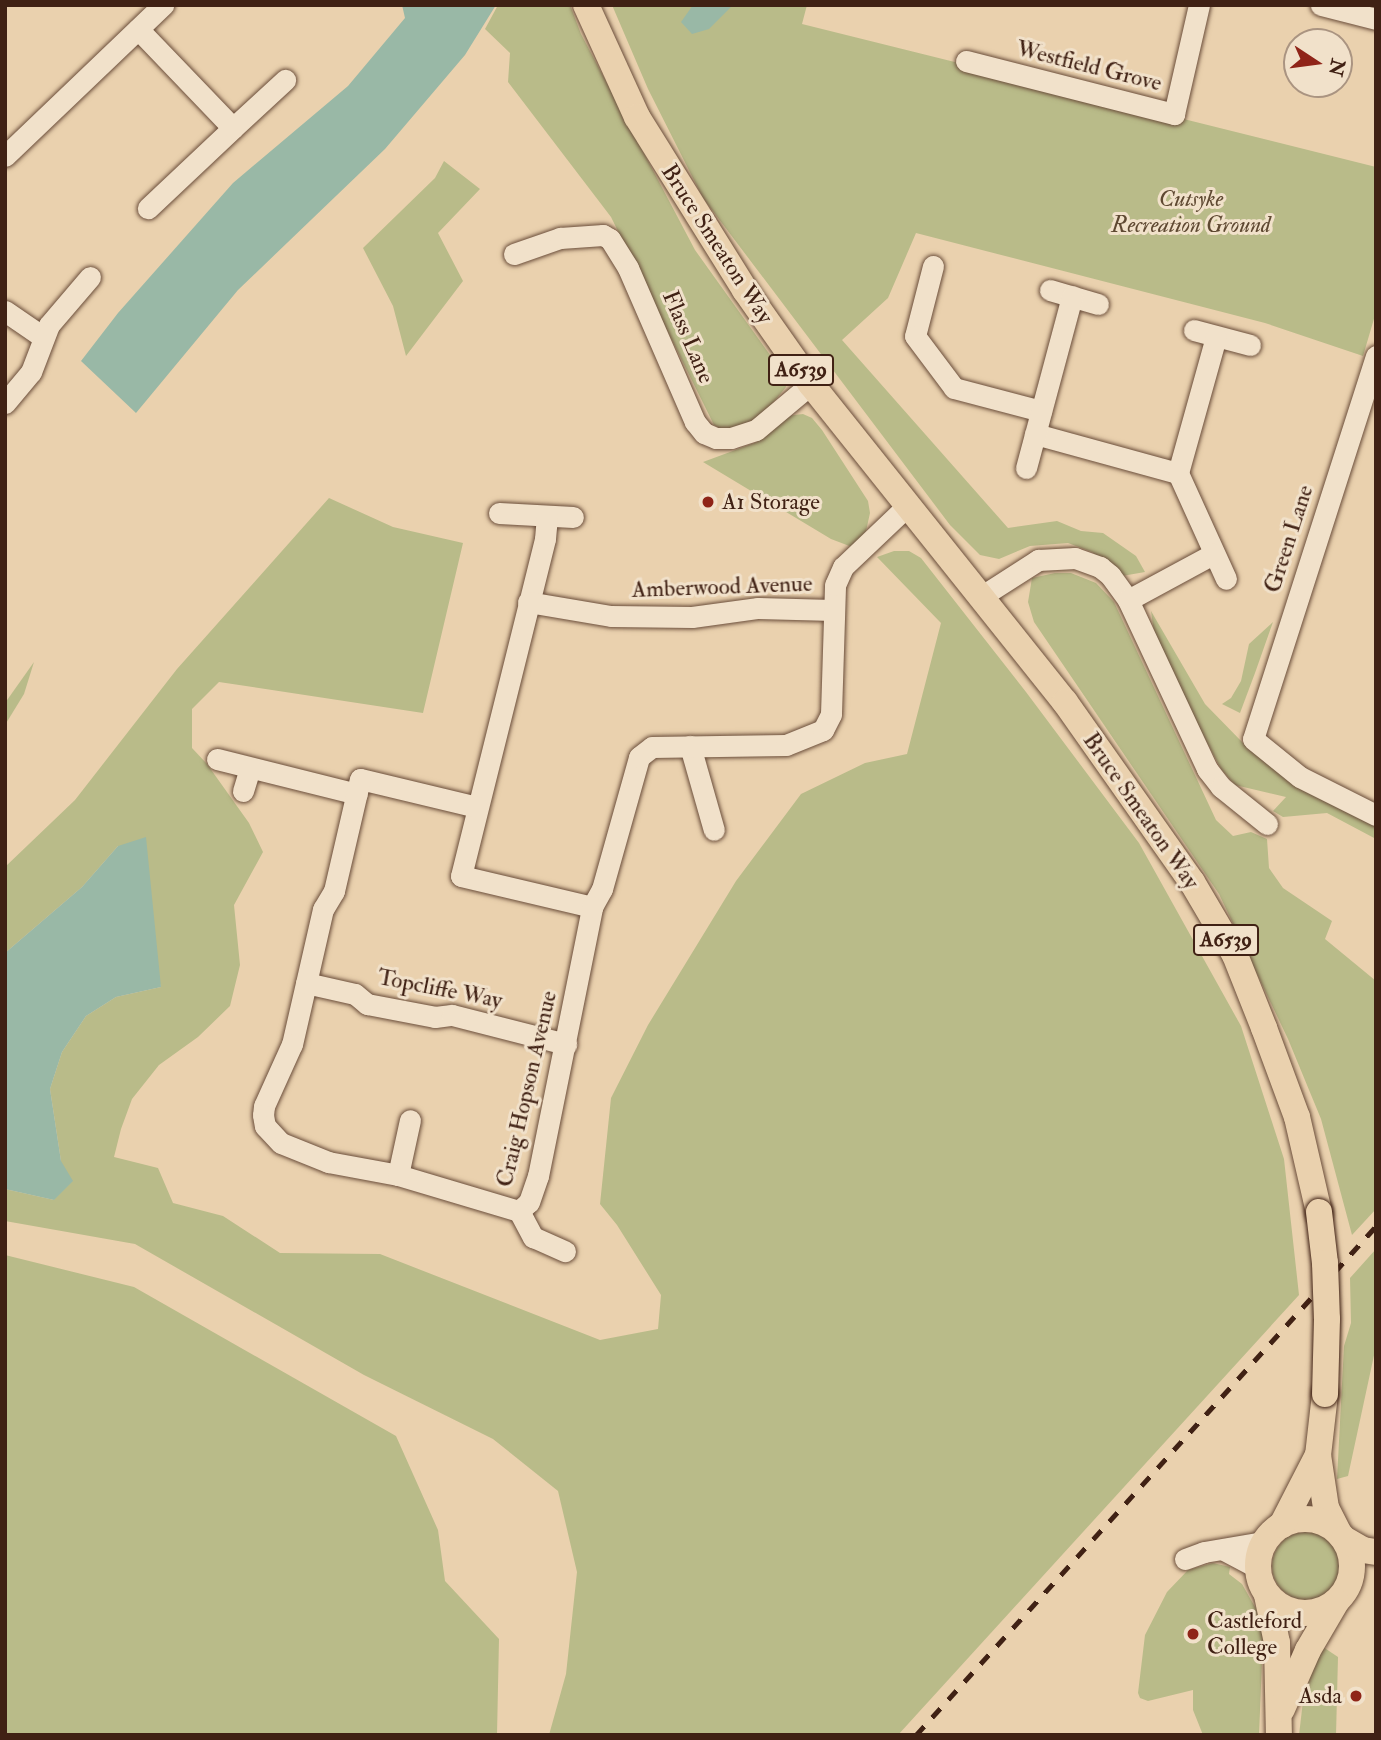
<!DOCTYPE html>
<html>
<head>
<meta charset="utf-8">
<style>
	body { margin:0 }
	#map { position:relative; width:1381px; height:1740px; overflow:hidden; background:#ead1ae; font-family:"IM FELL Double Pica",serif }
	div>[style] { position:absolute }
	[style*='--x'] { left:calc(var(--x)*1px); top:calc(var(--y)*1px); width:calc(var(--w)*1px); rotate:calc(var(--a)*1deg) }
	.green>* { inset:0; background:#b9bb89 }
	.round { border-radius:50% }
	.water>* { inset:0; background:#99b8a6 }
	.roads { filter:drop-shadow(0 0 2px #6a4d3a) drop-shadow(0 0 2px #6a4d3a) }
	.minor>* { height:21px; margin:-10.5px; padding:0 10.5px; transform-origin:10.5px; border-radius:10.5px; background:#f1e1ca }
	.major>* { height:26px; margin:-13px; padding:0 13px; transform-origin:13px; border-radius:13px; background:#ead1ae }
	.major>.ring { margin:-13px; padding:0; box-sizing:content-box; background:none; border:26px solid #ead1ae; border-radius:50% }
	.rail>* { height:4.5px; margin-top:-2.25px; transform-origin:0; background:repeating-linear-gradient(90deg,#402114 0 12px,transparent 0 24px) }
	.bridges { filter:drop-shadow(0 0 2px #402114) drop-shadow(0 0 2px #402114) }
	.major-bridge>* { height:26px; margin:-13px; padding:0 13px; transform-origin:13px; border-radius:13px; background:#ead1ae }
	.dots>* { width:19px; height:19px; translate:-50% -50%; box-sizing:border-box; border:4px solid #f1e1ca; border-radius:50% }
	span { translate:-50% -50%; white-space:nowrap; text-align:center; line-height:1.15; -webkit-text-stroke:6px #f1e1ca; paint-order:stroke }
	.shield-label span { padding:2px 5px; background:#f1e1ca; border:2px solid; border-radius:5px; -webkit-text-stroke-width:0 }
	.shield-label { font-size:21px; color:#402114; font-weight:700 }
	.street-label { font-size:23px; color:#402114 }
	.park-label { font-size:23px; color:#5e4831; font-style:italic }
	.poi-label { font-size:23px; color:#402114 }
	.left { translate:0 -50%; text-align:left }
	.right { translate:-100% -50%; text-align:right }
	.frame { position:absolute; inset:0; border:7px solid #402114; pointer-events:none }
	.north { position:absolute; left:1283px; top:28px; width:70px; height:70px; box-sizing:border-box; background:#f1e1ca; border:2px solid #aa9481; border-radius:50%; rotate:103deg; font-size:19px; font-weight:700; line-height:28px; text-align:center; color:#402114 }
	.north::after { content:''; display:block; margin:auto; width:24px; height:32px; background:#8f2418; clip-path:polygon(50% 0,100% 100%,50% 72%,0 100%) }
</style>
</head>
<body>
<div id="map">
	<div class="green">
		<div style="clip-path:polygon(498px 5px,570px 5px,581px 34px,695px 250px,783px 373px,786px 387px,758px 421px,728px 433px,714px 425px,611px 217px,508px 82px,510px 53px,485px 29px)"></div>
		<div style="clip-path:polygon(612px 5px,807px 5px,802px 24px,1376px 167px,1376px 312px,1363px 356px,1265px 323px,916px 233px,888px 298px,842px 340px,1008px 528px,1057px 521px,1081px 531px,1103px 533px,1136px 556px,1145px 572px,1122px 576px,1092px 552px,1068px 543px,1030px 546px,999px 559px,980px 555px,950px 525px,703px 198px,648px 89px)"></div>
		<div style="clip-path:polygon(444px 161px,480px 189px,438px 233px,463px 281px,406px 356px,393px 306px,363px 248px,435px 178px)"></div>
		<div style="clip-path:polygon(803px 414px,812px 418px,822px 430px,868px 501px,870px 513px,866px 531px,852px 547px,831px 539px,703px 462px,757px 442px,786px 416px)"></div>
		<div style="clip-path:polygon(329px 498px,393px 527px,463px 543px,423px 713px,219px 682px,192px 709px,192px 748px,207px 764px,249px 823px,263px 852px,234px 905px,240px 965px,230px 1006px,198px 1037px,159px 1065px,132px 1099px,121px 1129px,114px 1157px,158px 1168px,173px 1203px,223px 1216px,280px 1253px,380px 1254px,600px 1340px,658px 1329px,661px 1295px,617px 1225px,600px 1204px,611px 1098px,648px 1025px,736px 881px,801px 794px,865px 763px,907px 754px,941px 623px,877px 557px,894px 551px,909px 551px,921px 558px,1026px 692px,1139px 843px,1241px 1026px,1284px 1159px,1299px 1295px,898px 1735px,549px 1735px,566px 1674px,577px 1572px,558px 1491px,493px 1439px,364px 1375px,135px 1244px,5px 1221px,5px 1189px,54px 1200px,61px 1161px,50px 1089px,62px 1052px,86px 1016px,116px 997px,161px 987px,118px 846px,82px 887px,5px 953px,5px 867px,75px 800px,177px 669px)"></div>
		<div style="clip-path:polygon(1055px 573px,1071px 573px,1096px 583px,1114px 602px,1216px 820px,1233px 836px,1251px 832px,1267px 839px,1269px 868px,1283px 888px,1332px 921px,1325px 939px,1376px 981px,1376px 1209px,1352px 1235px,1321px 1119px,1288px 1039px,1219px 894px,1034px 622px,1028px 602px,1032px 578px)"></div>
		<div style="clip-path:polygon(1151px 611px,1205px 704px,1244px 744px,1376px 825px,1376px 839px,1327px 813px,1283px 817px,1273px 811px,1286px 797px,1235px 785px,1221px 769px,1156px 646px)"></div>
		<div style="clip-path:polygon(1273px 622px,1255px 673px,1240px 713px,1222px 704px,1231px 698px,1241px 681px,1249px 644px)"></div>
		<div style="clip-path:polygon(34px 662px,24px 694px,5px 725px,5px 703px)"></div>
		<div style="clip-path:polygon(1376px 1249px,1376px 1346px,1348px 1476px,1337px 1479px,1344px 1346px,1351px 1323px,1350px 1278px)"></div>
		<div style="clip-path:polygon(5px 1255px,134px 1287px,396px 1436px,438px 1530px,445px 1581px,499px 1639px,497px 1735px,5px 1735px)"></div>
		<div class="round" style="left:1272px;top:1532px;width:68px;height:68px"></div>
		<div style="clip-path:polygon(1213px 1563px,1230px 1567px,1229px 1574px,1242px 1584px,1259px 1614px,1263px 1637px,1259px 1735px,1203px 1735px,1193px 1710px,1193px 1690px,1148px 1701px,1140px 1698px,1138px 1693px,1145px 1635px,1167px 1592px,1188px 1570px)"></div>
		<div style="clip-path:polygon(1320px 1645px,1338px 1657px,1336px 1735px,1299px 1735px,1303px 1701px)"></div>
	</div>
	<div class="water">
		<div style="clip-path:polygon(402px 5px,496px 5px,465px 55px,385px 149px,238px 290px,136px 413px,81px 361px,118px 313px,233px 183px,348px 86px,405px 18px)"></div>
		<div style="clip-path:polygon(693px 5px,733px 5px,709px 29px,692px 34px,681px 22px)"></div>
		<div style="clip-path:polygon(146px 837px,161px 987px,116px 997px,86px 1016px,62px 1052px,50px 1089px,61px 1161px,73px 1181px,54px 1200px,5px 1189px,5px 953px,82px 887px,118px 846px)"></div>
	</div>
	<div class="roads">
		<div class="minor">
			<div style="--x:1321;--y:5;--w:57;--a:14.3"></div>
			<div style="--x:138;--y:29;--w:137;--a:46.2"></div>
			<div style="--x:233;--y:128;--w:117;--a:136.7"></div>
			<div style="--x:966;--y:61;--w:215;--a:14.3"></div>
			<div style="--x:1174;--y:114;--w:112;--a:-77.1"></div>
			<div style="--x:233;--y:128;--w:71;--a:-42.7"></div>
			<div style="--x:5;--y:156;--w:219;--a:-43.7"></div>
			<div style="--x:514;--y:254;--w:49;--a:-19.2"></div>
			<div style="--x:560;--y:238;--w:43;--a:-4"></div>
			<div style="--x:603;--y:235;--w:8;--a:30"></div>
			<div style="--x:610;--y:239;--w:34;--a:58"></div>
			<div style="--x:628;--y:268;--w:168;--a:66.5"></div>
			<div style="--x:695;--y:422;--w:14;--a:51"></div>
			<div style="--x:704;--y:433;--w:13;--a:23"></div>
			<div style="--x:716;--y:438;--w:15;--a:0"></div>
			<div style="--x:731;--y:438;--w:26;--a:-18"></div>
			<div style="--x:756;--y:430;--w:72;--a:-39.9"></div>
			<div style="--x:933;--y:266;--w:72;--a:104.4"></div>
			<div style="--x:915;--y:336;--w:65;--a:53.1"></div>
			<div style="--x:954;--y:388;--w:90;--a:14.8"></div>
			<div style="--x:1050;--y:290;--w:50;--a:16.3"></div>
			<div style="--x:5;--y:311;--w:46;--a:34.4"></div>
			<div style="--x:1194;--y:330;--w:58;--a:15"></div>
			<div style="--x:1376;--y:356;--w:402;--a:107.8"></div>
			<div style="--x:1253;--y:739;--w:60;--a:39"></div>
			<div style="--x:1300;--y:777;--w:85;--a:26.6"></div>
			<div style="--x:5;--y:403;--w:40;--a:-50"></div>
			<div style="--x:31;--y:372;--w:50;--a:-69"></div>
			<div style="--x:49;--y:325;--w:63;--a:-49.5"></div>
			<div style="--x:1035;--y:434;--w:148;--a:15.3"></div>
			<div style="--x:1178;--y:473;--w:116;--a:65.6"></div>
			<div style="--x:1026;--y:468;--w:178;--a:-75"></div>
			<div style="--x:1178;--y:473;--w:141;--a:-74.4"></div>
			<div style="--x:499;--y:513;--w:74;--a:3.1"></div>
			<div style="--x:547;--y:516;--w:23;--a:95"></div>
			<div style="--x:545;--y:539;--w:347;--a:104"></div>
			<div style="--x:461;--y:876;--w:135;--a:13.3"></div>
			<div style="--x:982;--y:596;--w:67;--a:-32.7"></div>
			<div style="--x:1038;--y:560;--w:37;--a:-3"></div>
			<div style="--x:1075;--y:558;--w:27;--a:20"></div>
			<div style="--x:1100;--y:567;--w:13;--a:39"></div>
			<div style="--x:1110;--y:575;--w:31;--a:54"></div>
			<div style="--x:1128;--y:600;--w:187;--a:64.9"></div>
			<div style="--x:1207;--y:769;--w:23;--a:52"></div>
			<div style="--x:1221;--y:787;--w:59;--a:38.8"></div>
			<div style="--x:1128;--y:600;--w:97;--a:-28.4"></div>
			<div style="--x:528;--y:602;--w:84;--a:9.6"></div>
			<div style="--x:611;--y:616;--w:81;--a:0.7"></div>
			<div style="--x:692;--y:617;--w:67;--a:-7.8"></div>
			<div style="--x:758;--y:608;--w:75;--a:1.5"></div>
			<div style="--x:690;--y:746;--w:87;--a:74.1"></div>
			<div style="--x:217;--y:759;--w:144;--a:14"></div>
			<div style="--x:243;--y:791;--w:24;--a:-73"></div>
			<div style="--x:477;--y:807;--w:120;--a:-166.5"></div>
			<div style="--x:360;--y:779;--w:115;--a:103.1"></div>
			<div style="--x:334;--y:891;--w:21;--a:121"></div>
			<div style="--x:323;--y:909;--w:139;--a:102.9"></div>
			<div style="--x:292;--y:1044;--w:68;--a:114.3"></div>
			<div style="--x:264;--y:1106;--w:9;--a:96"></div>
			<div style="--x:263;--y:1115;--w:11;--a:80"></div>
			<div style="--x:265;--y:1126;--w:23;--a:47"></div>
			<div style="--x:281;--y:1143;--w:51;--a:22"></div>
			<div style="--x:328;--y:1162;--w:71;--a:10.5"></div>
			<div style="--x:398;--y:1175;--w:126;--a:16.6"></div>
			<div style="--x:306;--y:983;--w:50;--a:12.7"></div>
			<div style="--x:355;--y:994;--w:16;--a:40"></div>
			<div style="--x:367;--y:1004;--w:69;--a:10.8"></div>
			<div style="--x:435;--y:1017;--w:17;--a:-7"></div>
			<div style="--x:452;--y:1015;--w:118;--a:14.3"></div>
			<div style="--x:398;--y:1175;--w:56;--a:-77.7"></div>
			<div style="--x:519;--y:1211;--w:13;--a:-42"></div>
			<div style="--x:529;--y:1202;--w:28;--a:-71"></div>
			<div style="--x:538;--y:1176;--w:274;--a:-78.6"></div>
			<div style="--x:592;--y:907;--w:21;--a:-61"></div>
			<div style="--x:602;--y:889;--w:137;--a:-74.3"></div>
			<div style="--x:639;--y:757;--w:16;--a:-38"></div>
			<div style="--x:652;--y:747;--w:134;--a:-0.9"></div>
			<div style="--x:786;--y:745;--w:40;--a:-22"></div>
			<div style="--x:823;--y:730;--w:18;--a:-63"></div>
			<div style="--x:831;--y:714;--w:129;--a:-88.2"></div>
			<div style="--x:835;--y:585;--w:20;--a:-66"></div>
			<div style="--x:843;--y:567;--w:88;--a:-43.6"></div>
			<div style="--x:519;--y:1211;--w:30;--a:62"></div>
			<div style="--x:533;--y:1237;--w:35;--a:24"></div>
			<div style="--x:1224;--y:1550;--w:38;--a:28"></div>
			<div style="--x:1185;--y:1559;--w:20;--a:-20"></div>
			<div style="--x:1204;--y:1552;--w:61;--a:-9.5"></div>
		</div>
		<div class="major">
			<div style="--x:586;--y:5;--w:123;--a:65.5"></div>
			<div style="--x:637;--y:117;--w:204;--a:58"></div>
			<div style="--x:745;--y:290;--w:115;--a:54.9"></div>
			<div style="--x:811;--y:384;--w:407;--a:51.4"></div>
			<div style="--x:1065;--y:702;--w:220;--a:54.8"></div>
			<div style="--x:1192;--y:882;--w:85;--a:59.5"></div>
			<div style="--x:1235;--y:955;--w:79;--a:68.3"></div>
			<div style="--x:1264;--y:1028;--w:95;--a:69.7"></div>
			<div style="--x:1297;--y:1117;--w:98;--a:77"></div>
			<div style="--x:1325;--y:1394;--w:61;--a:96.5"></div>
			<div style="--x:1318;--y:1455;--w:54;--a:81.4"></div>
			<div style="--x:1326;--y:1508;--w:28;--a:63"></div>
			<div class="ring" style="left:1258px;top:1519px;width:68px;height:68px"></div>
			<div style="--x:1282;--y:1525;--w:79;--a:-62.8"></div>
			<div style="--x:1344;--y:1539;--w:22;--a:30"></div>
			<div style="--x:1363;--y:1550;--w:13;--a:9"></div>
			<div style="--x:1267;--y:1595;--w:49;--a:78.2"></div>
			<div style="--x:1277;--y:1643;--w:92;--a:88.8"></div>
			<div style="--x:1282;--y:1709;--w:64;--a:-66.2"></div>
			<div style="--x:1308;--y:1650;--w:56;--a:-59.7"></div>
		</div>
	</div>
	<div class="rail">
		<div style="--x:916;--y:1735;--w:686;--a:-47.89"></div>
	</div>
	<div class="bridges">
		<div class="major-bridge">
			<div style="--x:1319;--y:1212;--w:51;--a:83.3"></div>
			<div style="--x:1325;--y:1263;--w:56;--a:88"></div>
			<div style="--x:1327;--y:1319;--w:75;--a:91.5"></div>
		</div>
	</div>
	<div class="dots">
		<div style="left:708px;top:502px;background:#8f2418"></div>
		<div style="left:1193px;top:1634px;background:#8f2418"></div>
		<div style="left:1356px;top:1696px;background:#8f2418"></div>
	</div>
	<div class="shield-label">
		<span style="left:801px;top:370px">A6539</span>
		<span style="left:1226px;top:940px">A6539</span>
	</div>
	<div class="street-label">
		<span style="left:1089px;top:66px;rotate:14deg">Westfield Grove</span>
		<span style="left:717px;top:244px;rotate:57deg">Bruce Smeaton Way</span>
		<span style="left:688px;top:337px;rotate:67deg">Flass Lane</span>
		<span style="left:1289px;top:539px;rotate:-72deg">Green Lane</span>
		<span style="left:722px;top:587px;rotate:-2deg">Amberwood Avenue</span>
		<span style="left:1141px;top:811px;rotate:55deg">Bruce Smeaton Way</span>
		<span style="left:440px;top:989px;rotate:11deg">Topcliffe Way</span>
		<span style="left:527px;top:1089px;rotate:-77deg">Craig Hopson Avenue</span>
	</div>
	<div class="park-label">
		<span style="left:1191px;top:212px">Cutsyke<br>Recreation Ground</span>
	</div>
	<div class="poi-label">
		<span class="left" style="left:722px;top:502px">A1 Storage</span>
		<span class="left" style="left:1207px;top:1634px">Castleford<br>College</span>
		<span class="right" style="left:1342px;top:1696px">Asda</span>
	</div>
	<div class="frame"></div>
	<div class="north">N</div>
</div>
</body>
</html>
